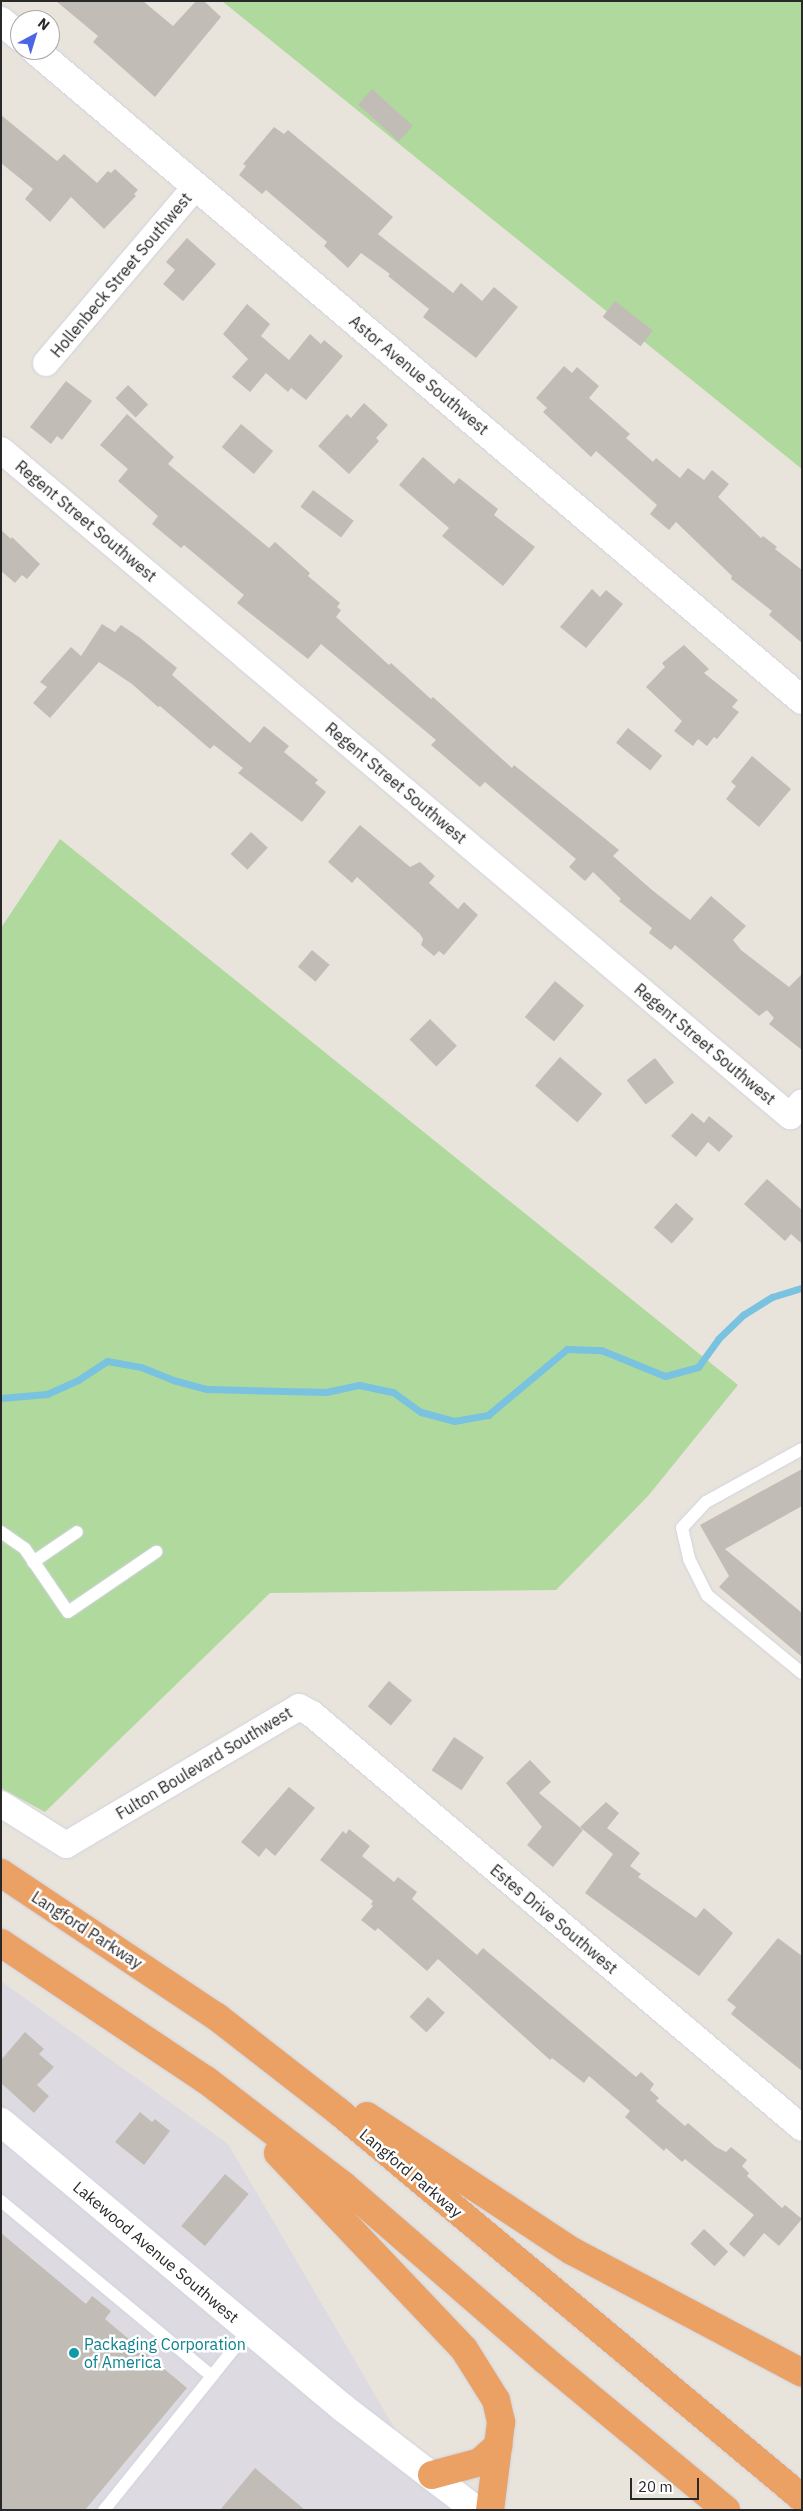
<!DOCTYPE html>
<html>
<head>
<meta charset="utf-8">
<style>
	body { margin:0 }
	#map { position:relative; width:803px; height:2511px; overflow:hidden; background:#e8e3db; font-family:"IBM Plex Sans",sans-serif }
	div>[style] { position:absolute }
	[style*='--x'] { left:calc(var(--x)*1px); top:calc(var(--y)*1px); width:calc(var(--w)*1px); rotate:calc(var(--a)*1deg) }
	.industrial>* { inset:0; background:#dddbe1 }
	.green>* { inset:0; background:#b0d99d }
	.stream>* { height:7px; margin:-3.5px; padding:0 3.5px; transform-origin:3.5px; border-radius:3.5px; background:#79c2e0 }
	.building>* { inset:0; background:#c1bdb6; transform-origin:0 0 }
	.roads { filter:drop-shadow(0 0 1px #d0d3df) drop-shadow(0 0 1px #d0d3df) }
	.lane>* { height:12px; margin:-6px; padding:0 6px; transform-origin:6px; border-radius:6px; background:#fff }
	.street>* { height:26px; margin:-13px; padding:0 13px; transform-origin:13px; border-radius:13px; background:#fff }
	.secondary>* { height:28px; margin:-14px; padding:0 14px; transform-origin:14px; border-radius:14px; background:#fff }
	.highway>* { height:28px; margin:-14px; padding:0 14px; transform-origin:14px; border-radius:14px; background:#eba163 }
	.dots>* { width:14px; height:14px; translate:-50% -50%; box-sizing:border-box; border:2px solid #fff; border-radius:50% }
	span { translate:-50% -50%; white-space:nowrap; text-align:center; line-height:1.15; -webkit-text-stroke:5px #fff; paint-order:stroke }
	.street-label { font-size:16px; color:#282828 }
	.culture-label { font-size:16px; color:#0d838f }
	.left { translate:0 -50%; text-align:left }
	.frame { position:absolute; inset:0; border:2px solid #282828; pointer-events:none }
	.north { position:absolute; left:10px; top:10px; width:50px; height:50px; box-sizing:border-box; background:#fff; border:1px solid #a9a9a9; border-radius:50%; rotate:39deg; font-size:14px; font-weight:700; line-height:20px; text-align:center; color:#282828 }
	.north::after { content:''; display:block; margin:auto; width:18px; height:22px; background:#4c65e4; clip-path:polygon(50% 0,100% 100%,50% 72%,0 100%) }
	.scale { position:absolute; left:630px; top:2478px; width:69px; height:22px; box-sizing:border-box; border:2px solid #282828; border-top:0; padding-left:6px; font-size:15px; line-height:18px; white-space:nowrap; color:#282828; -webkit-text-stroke:4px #fff; paint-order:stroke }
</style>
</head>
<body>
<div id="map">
	<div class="industrial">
		<div style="clip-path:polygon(1px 1981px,228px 2144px,432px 2492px,453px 2510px,1px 2510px)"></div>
	</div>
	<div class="green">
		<div style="clip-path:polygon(222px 1px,802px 1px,802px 469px)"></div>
		<div style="clip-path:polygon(60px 839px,738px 1385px,648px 1496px,556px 1590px,270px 1593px,45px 1812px,1px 1788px,1px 928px)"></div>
	</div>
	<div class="stream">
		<div style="--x:1;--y:1398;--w:46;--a:-5"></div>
		<div style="--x:47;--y:1394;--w:34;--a:-24"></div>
		<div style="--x:78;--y:1380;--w:35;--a:-33"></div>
		<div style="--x:107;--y:1361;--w:35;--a:10"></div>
		<div style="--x:141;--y:1367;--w:35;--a:22"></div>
		<div style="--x:173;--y:1380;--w:35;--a:15"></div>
		<div style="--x:207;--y:1389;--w:119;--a:1.4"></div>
		<div style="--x:326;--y:1392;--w:34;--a:-12"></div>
		<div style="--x:359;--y:1385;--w:35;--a:12"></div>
		<div style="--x:393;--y:1392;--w:34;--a:36"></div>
		<div style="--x:421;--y:1412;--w:34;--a:15"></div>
		<div style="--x:454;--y:1421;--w:35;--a:-10"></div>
		<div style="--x:488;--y:1415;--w:103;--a:-39.9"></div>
		<div style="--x:567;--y:1349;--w:34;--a:2"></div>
		<div style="--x:601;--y:1350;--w:69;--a:22.1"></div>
		<div style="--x:665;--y:1376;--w:34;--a:-15"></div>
		<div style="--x:698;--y:1367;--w:34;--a:-54"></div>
		<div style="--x:718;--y:1339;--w:35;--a:-44"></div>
		<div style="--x:743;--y:1315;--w:34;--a:-32"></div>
		<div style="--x:772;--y:1297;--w:31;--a:-17"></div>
	</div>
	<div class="building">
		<div style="clip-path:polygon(56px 1px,143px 1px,173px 26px,196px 1px,204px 1px,221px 17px,155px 97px,93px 42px,98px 36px)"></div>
		<div style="left:372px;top:89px;width:55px;height:21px;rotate:42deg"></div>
		<div style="clip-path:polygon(1px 115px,57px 161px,64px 154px,97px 183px,108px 171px,111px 173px,115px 169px,138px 190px,134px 194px,136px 196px,104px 229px,71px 197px,50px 222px,25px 199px,33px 189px,1px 163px)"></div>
		<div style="clip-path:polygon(274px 127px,284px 134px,288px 130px,393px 217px,378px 234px,453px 293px,461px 283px,482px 301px,494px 287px,518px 307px,476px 358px,423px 317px,429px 309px,388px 276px,390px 274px,361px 253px,348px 268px,324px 246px,327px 242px,266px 190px,262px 194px,239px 175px,246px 166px,243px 164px)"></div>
		<div style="clip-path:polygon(187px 238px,216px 264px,183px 301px,163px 284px,175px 270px,166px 262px)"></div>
		<div style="left:615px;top:301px;width:48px;height:20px;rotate:38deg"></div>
		<div style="clip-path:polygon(247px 304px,270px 324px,261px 336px,289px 360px,310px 334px,321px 344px,324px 340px,343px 356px,306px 400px,291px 388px,288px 392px,266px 373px,250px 392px,232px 377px,248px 359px,223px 334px)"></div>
		<div style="clip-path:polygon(564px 366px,572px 373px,577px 367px,599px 386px,589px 398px,630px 434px,626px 438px,653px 462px,656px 458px,680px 478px,688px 468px,704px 480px,712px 470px,729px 484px,718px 497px,761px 538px,763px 536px,777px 547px,775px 549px,802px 570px,802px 643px,769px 615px,772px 611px,731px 579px,732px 576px,676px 522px,669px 530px,650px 514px,657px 505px,596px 451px,591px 457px,543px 412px,547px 408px,536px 398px)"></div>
		<div style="clip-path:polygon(66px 381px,92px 401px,62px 440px,57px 436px,51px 444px,30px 427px)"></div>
		<div style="left:128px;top:385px;width:28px;height:18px;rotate:44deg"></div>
		<div style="clip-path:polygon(364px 403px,388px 425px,376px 438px,379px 441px,349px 474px,318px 446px,347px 414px,351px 418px)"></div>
		<div style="clip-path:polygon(127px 414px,174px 457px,168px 464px,269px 548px,275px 542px,310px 573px,308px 576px,340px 603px,337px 607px,341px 610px,336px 617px,389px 665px,391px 663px,431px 699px,433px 697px,512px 768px,514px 765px,619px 850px,613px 856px,652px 890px,690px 920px,711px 896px,746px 926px,733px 940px,741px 950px,789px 987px,802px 974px,802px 1050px,769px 1024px,774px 1018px,767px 1010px,759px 1016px,675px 945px,671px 950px,649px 933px,652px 928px,619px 901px,621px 899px,593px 872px,585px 881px,569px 867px,576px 859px,485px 782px,480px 787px,431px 745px,436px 740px,321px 644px,308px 659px,237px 603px,244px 595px,184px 545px,181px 548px,152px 524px,158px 516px,118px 481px,128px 469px,100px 445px)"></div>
		<div style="left:241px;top:424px;width:42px;height:30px;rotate:40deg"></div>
		<div style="clip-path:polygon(423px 457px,454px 484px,459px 478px,498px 509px,494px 515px,535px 547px,503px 586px,442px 536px,449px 528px,399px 485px)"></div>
		<div style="left:313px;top:490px;width:51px;height:21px;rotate:37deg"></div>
		<div style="clip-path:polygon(1px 530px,11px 539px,12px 537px,40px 564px,27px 579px,22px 575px,15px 583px,1px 571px)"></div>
		<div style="clip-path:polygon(592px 589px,600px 597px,606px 590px,623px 604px,586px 648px,560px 627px)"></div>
		<div style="clip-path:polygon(102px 624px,115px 632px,121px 625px,139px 637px,177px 668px,172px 675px,250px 743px,264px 726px,289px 746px,284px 752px,318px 780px,315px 783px,326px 792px,302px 822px,238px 773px,243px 768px,214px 745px,210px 749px,160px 706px,158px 707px,132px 684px,99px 662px,50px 718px,33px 703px,47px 687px,40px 682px,71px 647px,81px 656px)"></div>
		<div style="clip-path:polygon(684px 645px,709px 669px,704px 673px,738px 700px,732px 707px,739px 712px,717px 739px,714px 737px,707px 746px,698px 739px,693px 746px,674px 731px,682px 721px,646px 687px,665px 667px,662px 663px)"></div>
		<div style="left:628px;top:728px;width:44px;height:19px;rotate:39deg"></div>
		<div style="clip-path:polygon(752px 756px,791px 789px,759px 827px,726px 799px,736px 786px,731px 782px)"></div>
		<div style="clip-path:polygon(360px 825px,410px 867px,420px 862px,435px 876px,429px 883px,458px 909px,464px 902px,478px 915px,444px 955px,439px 951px,434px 956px,421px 945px,423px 939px,420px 934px,357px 877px,352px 883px,328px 862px)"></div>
		<div style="left:251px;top:832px;width:23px;height:30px;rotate:43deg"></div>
		<div style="left:312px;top:950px;width:23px;height:22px;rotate:40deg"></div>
		<div style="left:555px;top:981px;width:38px;height:47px;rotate:40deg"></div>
		<div style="left:430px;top:1019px;width:38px;height:29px;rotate:45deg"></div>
		<div style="left:560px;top:1057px;width:56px;height:38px;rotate:41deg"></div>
		<div style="left:655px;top:1058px;width:31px;height:36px;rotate:52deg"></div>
		<div style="clip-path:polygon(692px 1113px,704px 1123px,709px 1116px,733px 1136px,719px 1152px,708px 1142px,696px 1157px,671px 1136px)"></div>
		<div style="clip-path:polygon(767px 1179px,802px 1210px,802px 1244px,791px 1234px,785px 1241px,744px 1204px)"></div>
		<div style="left:676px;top:1203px;width:24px;height:33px;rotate:42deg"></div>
		<div style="clip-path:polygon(802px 1469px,802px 1506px,725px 1549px,802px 1613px,802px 1657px,719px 1587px,729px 1576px,700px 1525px)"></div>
		<div style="left:389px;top:1681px;width:30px;height:33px;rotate:40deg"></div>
		<div style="left:454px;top:1737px;width:36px;height:40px;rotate:34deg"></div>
		<div style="clip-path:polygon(530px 1760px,551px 1782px,539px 1793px,583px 1830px,553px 1867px,527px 1845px,542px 1827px,506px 1783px)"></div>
		<div style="clip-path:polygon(289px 1787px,315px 1808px,275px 1856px,266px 1848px,259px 1857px,241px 1842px)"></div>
		<div style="clip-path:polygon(606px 1802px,619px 1813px,607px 1828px,640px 1853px,630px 1866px,641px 1874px,638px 1877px,696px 1918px,704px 1908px,733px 1933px,699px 1976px,585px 1893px,613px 1854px,580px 1827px)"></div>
		<div style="clip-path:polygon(349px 1829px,370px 1846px,362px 1856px,394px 1882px,398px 1877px,417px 1892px,412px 1899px,477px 1955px,483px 1948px,636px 2077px,641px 2072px,654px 2084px,650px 2090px,659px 2098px,656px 2101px,685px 2126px,688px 2123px,716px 2147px,726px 2152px,731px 2147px,747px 2160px,742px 2166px,749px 2173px,747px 2176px,782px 2208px,785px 2205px,802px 2219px,779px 2246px,764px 2233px,744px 2257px,729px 2244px,754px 2215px,685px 2159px,682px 2162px,666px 2148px,664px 2151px,625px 2117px,630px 2111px,589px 2076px,584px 2083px,552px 2058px,550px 2060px,438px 1959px,427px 1971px,378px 1928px,375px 1931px,361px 1920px,373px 1906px,371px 1904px,373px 1901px,320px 1860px,343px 1831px,346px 1834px)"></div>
		<div style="clip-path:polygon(778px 1938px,802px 1956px,802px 2071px,731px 2014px,736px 2007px,727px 2000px)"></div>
		<div style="left:428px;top:1997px;width:23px;height:27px;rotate:43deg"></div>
		<div style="clip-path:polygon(25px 2032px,44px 2049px,39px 2054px,54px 2067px,37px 2085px,49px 2096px,34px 2113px,1px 2083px,1px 2060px)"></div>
		<div style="clip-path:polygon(140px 2112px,152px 2122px,155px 2119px,170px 2131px,144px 2165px,115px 2142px)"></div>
		<div style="left:225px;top:2174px;width:31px;height:68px;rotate:40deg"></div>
		<div style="left:704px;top:2229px;width:33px;height:20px;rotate:43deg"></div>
		<div style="clip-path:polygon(1px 2233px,86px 2304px,92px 2296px,111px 2311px,105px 2319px,187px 2388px,85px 2510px,1px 2510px)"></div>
		<div style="clip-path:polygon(255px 2468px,305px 2510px,220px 2510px)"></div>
	</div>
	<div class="roads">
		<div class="lane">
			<div style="--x:802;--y:1449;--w:110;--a:151.1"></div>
			<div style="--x:706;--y:1502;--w:35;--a:133"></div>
			<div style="--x:682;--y:1528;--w:32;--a:77"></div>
			<div style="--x:689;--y:1559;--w:40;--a:63.4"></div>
			<div style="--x:707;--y:1595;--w:123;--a:39.4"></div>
			<div style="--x:1;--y:1532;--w:29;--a:35"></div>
			<div style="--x:25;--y:1549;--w:76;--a:55.7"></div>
			<div style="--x:68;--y:1612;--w:107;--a:-34.3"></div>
			<div style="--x:33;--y:1562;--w:53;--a:-34.3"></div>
			<div style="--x:1;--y:2201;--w:274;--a:39.7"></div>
			<div style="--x:212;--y:2376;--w:59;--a:-51.2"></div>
			<div style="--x:104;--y:2510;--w:172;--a:-51.1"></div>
		</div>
		<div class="street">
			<div style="--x:46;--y:363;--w:232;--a:-49.7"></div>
			<div style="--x:1;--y:450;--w:1033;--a:40.17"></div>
			<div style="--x:790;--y:1116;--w:18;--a:-49"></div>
			<div style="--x:1;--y:1804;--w:77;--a:32.2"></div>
			<div style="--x:66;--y:1845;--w:271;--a:-30.6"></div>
			<div style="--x:299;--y:1707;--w:15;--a:28"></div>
			<div style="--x:312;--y:1714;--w:641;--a:40.19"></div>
		</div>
		<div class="secondary">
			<div style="--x:1;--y:21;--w:25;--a:40"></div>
			<div style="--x:35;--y:50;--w:1005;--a:40.28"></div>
			<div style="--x:1;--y:2122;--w:446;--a:39.9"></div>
			<div style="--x:343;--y:2408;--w:168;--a:37.5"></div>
		</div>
		<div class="highway">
			<div style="--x:1;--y:1873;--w:260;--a:33.7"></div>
			<div style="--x:217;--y:2017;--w:155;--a:37.9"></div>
			<div style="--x:339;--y:2112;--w:603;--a:39.82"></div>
			<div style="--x:1;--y:1943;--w:247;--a:33.8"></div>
			<div style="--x:206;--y:2080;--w:173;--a:37.5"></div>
			<div style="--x:343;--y:2185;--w:267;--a:40.9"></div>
			<div style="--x:545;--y:2360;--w:235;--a:39.6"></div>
			<div style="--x:367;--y:2116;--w:245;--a:33.4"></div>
			<div style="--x:572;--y:2251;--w:260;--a:27.9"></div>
			<div style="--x:278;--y:2153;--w:270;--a:46.5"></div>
			<div style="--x:464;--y:2349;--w:60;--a:57.9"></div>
			<div style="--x:496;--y:2400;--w:23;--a:77"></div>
			<div style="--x:501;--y:2422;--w:89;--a:97.1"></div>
			<div style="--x:432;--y:2475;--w:50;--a:-15.2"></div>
			<div style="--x:480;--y:2462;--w:25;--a:-42"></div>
		</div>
	</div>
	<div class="dots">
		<div style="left:74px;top:2353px;background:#0f9aa8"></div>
	</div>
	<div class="street-label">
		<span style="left:121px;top:275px;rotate:-50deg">Hollenbeck Street Southwest</span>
		<span style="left:419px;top:375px;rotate:40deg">Astor Avenue Southwest</span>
		<span style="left:86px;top:521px;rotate:40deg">Regent Street Southwest</span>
		<span style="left:396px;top:783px;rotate:40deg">Regent Street Southwest</span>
		<span style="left:705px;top:1044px;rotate:40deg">Regent Street Southwest</span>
		<span style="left:204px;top:1763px;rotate:-31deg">Fulton Boulevard Southwest</span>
		<span style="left:554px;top:1919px;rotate:40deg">Estes Drive Southwest</span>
		<span style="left:87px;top:1930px;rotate:33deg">Langford Parkway</span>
		<span style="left:411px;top:2173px;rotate:40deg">Langford Parkway</span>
		<span style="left:156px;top:2252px;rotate:40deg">Lakewood Avenue Southwest</span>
	</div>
	<div class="culture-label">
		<span class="left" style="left:84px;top:2353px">Packaging Corporation<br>of America</span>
	</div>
	<div class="frame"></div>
	<div class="north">N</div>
	<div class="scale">20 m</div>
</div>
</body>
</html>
